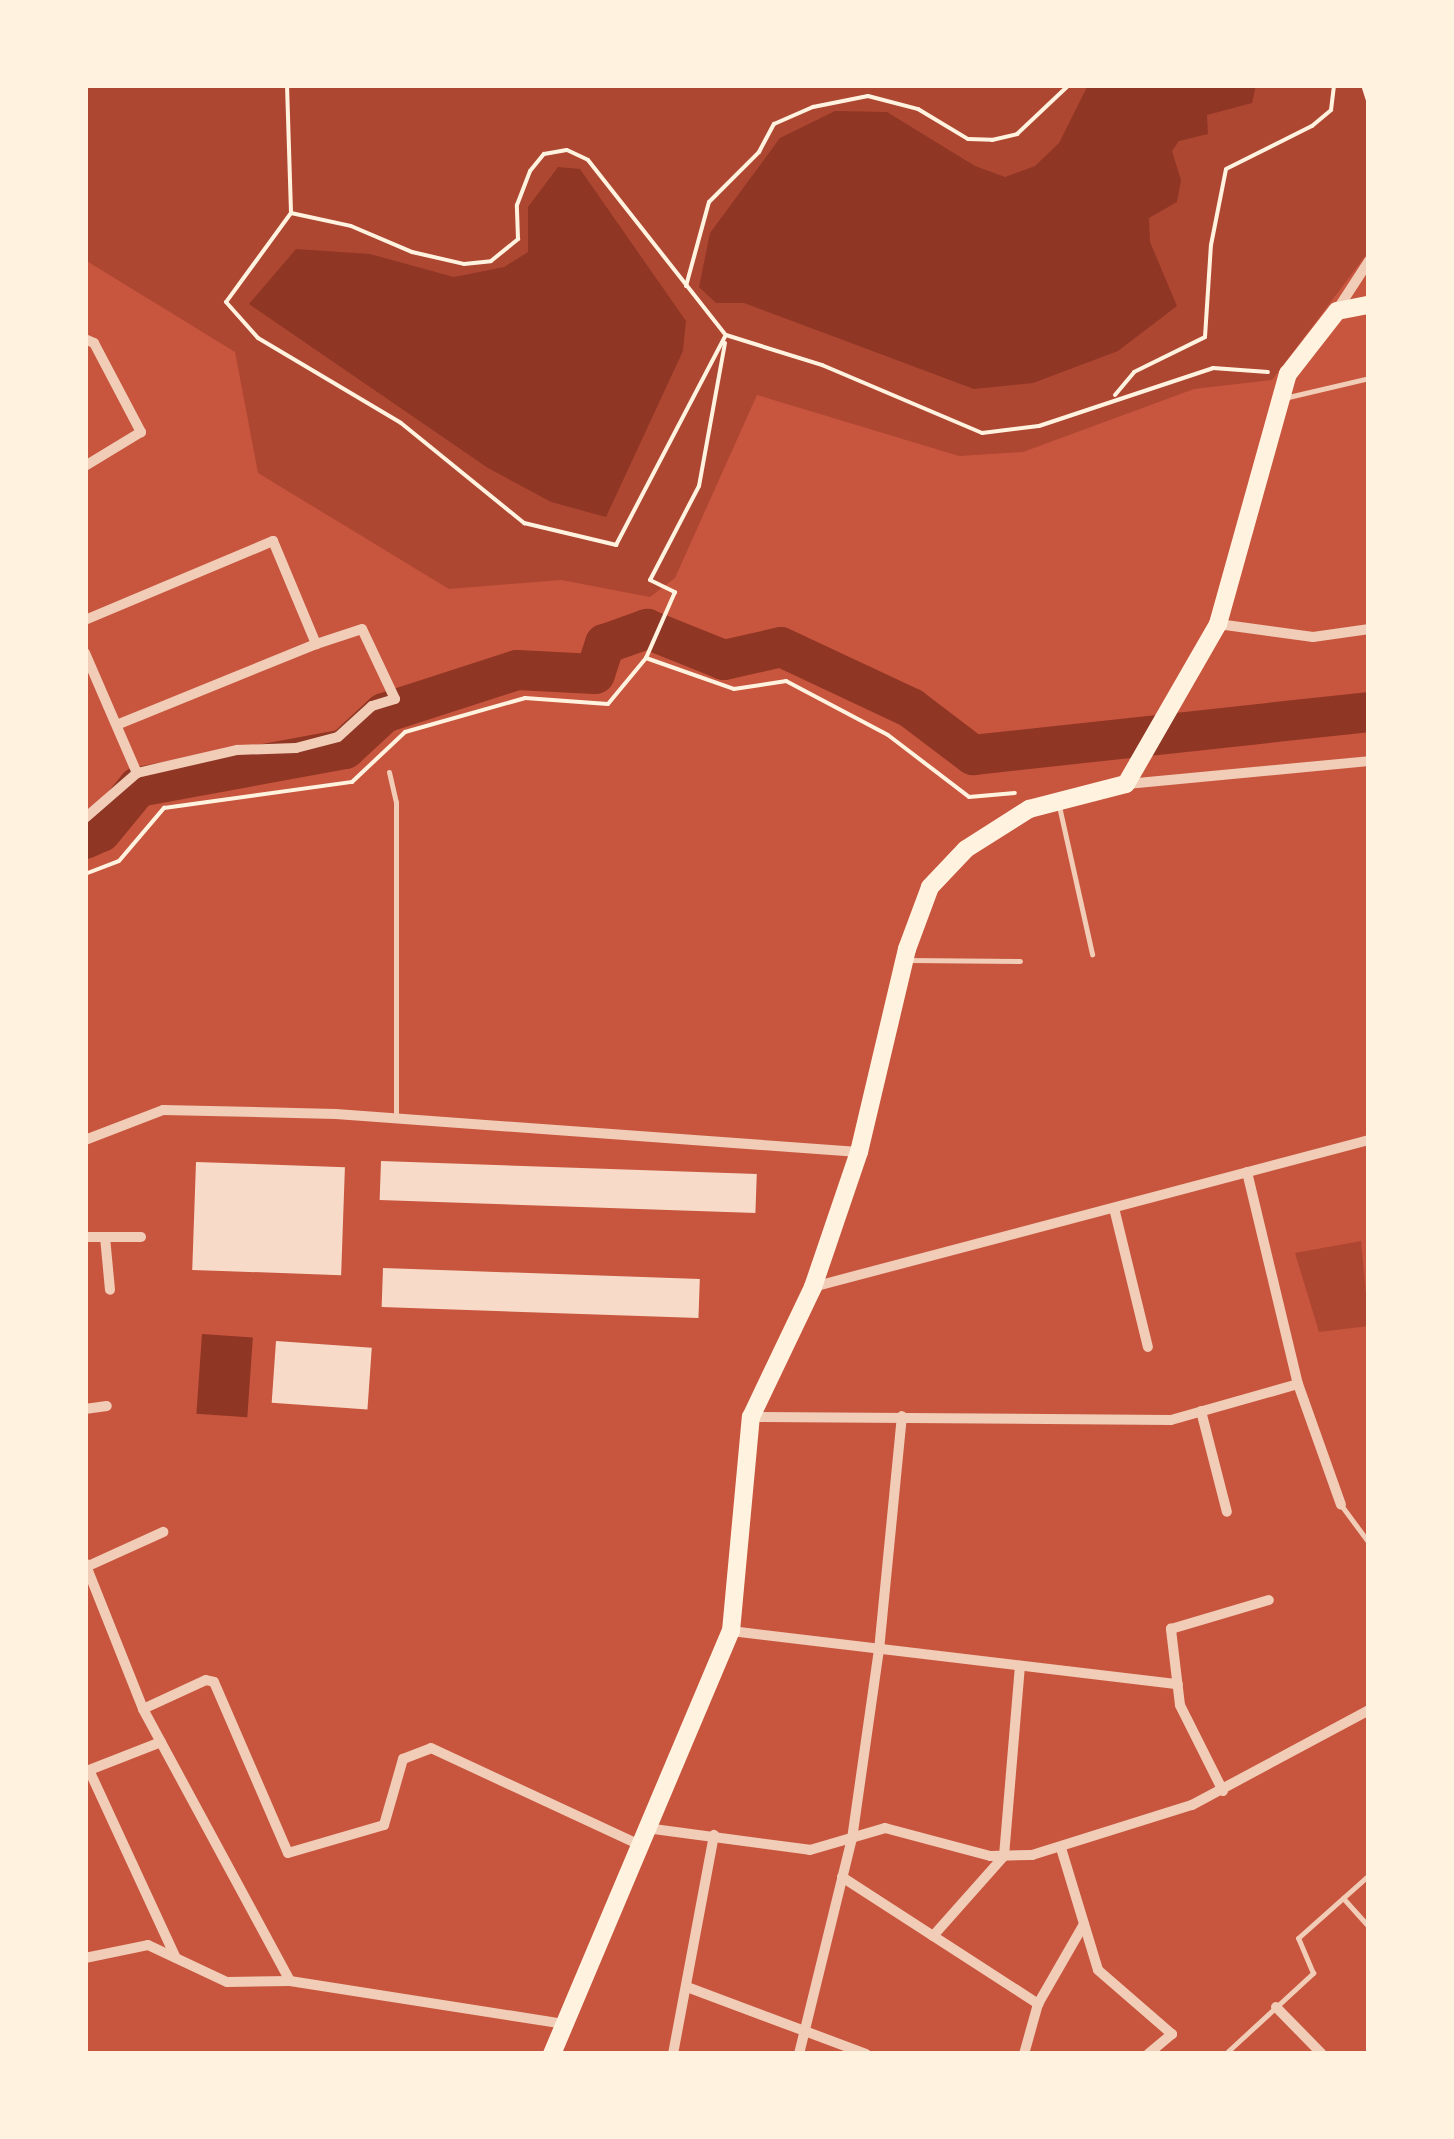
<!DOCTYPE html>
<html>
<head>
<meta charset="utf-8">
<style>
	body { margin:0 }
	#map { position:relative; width:1454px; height:2139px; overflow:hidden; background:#c8553d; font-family:"PT Sans",sans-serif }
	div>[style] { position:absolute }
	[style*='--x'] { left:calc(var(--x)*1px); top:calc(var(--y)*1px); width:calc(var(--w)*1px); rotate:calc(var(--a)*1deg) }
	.green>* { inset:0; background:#ae4732 }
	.water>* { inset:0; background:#8f3625; transform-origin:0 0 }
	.river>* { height:40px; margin:-20px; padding:0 20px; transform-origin:20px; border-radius:20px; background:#8f3625 }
	.building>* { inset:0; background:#f7dbc8; transform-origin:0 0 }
	.path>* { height:4px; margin:-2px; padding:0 2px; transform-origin:2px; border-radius:2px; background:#fff3e0 }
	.service>* { height:5px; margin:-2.5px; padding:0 2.5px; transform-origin:2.5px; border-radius:2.5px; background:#f1ccb7 }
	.minor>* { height:10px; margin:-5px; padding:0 5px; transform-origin:5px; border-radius:5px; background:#f1ccb7 }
	.primary>* { height:18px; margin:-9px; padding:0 9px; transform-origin:9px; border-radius:9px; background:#fff3e0 }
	span { translate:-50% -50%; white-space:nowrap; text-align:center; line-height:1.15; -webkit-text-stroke:8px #fff3e0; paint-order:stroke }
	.frame { position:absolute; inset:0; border:88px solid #fff3e0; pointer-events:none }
</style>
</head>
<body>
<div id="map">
	<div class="green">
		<div style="clip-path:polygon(85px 85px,1369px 85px,1369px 251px,1272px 380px,1194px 389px,1023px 452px,959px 456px,757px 395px,675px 578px,650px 597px,561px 580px,449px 589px,258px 473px,235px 352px,85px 260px)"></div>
		<div style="clip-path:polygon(1361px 1241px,1369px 1326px,1319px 1332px,1295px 1253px)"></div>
	</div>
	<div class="water">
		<div style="clip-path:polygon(1088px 85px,1256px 85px,1252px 103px,1207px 115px,1208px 134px,1179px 141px,1172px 151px,1181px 180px,1177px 202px,1149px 218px,1150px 242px,1177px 306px,1118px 351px,1033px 383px,974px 389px,744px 303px,716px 303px,699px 287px,710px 233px,780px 138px,835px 111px,887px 112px,975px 166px,1005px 177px,1035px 166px,1059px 143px)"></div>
		<div style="clip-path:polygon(558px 167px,580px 169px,686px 321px,683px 351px,606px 517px,551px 502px,488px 468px,249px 304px,296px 249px,370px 254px,454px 277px,504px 267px,528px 252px,528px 207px)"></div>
		<div style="left:202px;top:1334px;width:51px;height:80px;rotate:4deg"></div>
	</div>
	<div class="river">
		<div style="--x:85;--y:839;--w:17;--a:-24"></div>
		<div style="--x:101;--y:832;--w:58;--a:-50.6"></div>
		<div style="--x:138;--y:787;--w:210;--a:-10.4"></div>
		<div style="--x:345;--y:749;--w:53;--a:-42.7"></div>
		<div style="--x:384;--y:713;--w:140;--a:-17.9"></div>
		<div style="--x:517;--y:670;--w:78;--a:2.9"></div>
		<div style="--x:595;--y:674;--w:32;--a:-72"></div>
		<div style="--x:605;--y:644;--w:45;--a:-19.7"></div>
		<div style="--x:647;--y:629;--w:83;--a:21.9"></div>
		<div style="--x:724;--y:660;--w:58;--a:-12.8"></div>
		<div style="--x:781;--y:647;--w:144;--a:25.1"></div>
		<div style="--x:911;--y:708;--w:78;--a:37.2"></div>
		<div style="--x:973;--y:755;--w:398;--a:-6.2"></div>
	</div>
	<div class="building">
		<div style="left:381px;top:1161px;width:376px;height:39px;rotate:2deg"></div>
		<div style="left:196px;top:1162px;width:149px;height:108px;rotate:2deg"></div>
		<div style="left:383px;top:1268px;width:317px;height:39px;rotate:2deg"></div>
		<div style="left:276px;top:1341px;width:96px;height:62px;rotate:4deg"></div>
	</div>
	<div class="path">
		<div style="--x:287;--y:85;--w:128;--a:88.2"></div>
		<div style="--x:291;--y:213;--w:110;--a:126.1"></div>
		<div style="--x:226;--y:302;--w:48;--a:48.4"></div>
		<div style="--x:258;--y:338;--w:166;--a:30.7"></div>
		<div style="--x:401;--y:423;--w:159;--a:39.1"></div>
		<div style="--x:524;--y:523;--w:95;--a:13.4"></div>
		<div style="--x:616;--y:545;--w:237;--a:-62.4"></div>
		<div style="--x:726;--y:335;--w:101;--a:17.4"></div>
		<div style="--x:822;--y:365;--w:174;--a:23"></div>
		<div style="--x:982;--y:433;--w:57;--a:-7"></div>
		<div style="--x:1039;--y:426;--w:183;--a:-18.4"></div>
		<div style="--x:1213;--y:368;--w:55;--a:4.2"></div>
		<div style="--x:1363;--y:85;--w:20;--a:72"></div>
		<div style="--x:291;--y:213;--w:61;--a:12.2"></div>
		<div style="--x:351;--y:226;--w:66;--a:23.1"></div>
		<div style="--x:412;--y:252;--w:53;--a:13"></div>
		<div style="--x:464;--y:264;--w:27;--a:-6"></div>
		<div style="--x:491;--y:261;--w:35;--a:-39"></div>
		<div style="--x:518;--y:239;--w:34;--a:-92"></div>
		<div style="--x:517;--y:205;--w:36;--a:-69"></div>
		<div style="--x:530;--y:171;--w:22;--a:-51"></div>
		<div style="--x:544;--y:154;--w:23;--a:-10"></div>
		<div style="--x:567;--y:150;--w:23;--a:25"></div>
		<div style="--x:588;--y:160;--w:221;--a:51.8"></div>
		<div style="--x:686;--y:286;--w:87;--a:-74.7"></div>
		<div style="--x:709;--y:202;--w:71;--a:-45"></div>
		<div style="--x:759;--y:152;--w:32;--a:-62"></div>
		<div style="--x:774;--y:124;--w:43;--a:-23.6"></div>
		<div style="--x:813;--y:107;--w:56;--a:-11.3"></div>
		<div style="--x:868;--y:96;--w:52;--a:14.6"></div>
		<div style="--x:918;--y:109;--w:58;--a:31"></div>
		<div style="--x:968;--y:139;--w:24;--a:2"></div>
		<div style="--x:992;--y:140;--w:26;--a:-13"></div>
		<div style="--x:1017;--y:134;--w:71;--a:-43.3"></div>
		<div style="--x:725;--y:343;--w:145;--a:100.3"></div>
		<div style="--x:699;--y:486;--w:106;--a:117.5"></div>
		<div style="--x:650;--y:580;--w:28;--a:26"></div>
		<div style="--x:675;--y:592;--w:72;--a:113.7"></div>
		<div style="--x:646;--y:658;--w:93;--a:19.4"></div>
		<div style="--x:734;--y:689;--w:53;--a:-8.7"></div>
		<div style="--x:786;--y:681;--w:115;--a:27.9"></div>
		<div style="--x:888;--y:735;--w:102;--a:37.4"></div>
		<div style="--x:969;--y:797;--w:46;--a:-5"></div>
		<div style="--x:1115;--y:395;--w:30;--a:-50"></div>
		<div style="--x:1134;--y:372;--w:79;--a:-26.2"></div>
		<div style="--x:1205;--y:337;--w:92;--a:-86.3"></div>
		<div style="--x:1211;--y:245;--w:77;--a:-78.8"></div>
		<div style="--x:1226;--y:169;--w:96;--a:-26.6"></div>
		<div style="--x:1312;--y:126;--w:25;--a:-40"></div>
		<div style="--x:1331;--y:110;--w:25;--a:-83"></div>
		<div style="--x:85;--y:874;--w:36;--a:-21"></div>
		<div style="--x:119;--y:861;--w:70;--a:-49.7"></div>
		<div style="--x:164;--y:808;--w:190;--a:-7.9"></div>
		<div style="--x:352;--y:782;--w:73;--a:-43.3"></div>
		<div style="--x:405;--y:732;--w:125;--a:-15.8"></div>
		<div style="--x:525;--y:698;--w:83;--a:4.1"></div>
		<div style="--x:608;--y:704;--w:60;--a:-50.4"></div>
	</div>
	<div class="service">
		<div style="--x:1284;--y:398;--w:87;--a:-13.2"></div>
		<div style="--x:389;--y:772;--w:31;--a:77"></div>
		<div style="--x:396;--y:802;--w:313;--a:90"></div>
		<div style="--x:1059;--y:806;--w:152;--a:77.4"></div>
		<div style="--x:908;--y:960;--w:112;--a:0.5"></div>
		<div style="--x:1341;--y:1505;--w:47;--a:53.6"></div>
		<div style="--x:1343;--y:1898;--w:39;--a:48"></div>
		<div style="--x:1225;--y:2054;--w:120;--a:-42.6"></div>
		<div style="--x:1313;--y:1973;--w:38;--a:-113"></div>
		<div style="--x:1298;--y:1938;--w:95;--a:-41.6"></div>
	</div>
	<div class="minor">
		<div style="--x:1337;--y:310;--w:59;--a:-56.9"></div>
		<div style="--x:85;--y:339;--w:10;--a:24"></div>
		<div style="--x:94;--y:343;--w:101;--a:62.2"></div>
		<div style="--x:141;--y:432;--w:66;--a:148.7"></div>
		<div style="--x:85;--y:620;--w:204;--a:-22.8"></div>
		<div style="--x:273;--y:541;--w:112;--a:67.3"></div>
		<div style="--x:316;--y:644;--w:215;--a:157.9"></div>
		<div style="--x:1218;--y:624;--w:96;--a:7.8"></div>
		<div style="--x:1313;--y:637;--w:57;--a:-8.1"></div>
		<div style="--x:85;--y:653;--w:131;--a:66.6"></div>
		<div style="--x:137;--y:773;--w:69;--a:139.1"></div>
		<div style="--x:137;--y:773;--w:103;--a:-13"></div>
		<div style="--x:237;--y:750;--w:59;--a:-1.9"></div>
		<div style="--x:296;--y:748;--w:43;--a:-14.7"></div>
		<div style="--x:338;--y:737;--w:46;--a:-42.4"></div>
		<div style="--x:372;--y:706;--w:24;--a:-17"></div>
		<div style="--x:395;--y:699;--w:77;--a:-115.2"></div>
		<div style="--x:362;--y:629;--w:48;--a:161.9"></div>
		<div style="--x:1127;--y:784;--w:243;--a:-5.4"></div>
		<div style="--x:85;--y:1140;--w:84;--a:-21"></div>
		<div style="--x:163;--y:1110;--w:173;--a:1.3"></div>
		<div style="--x:336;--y:1114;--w:524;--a:4.16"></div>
		<div style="--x:1247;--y:1172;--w:218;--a:76.5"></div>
		<div style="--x:1298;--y:1384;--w:128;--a:70.4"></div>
		<div style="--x:1114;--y:1208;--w:143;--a:76.3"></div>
		<div style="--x:85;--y:1237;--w:56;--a:0"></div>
		<div style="--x:105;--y:1237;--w:53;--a:84.6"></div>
		<div style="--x:813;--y:1287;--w:575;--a:-14.81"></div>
		<div style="--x:85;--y:1409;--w:22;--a:-8"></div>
		<div style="--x:1201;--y:1411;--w:104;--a:75.6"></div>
		<div style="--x:751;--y:1417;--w:420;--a:0.4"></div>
		<div style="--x:1171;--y:1420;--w:132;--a:-15.8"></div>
		<div style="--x:85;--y:1563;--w:157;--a:68.3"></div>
		<div style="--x:143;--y:1709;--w:309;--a:61.6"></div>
		<div style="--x:86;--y:1567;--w:85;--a:-24.4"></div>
		<div style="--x:731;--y:1631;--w:450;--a:6.8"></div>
		<div style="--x:143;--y:1709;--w:69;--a:-24.7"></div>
		<div style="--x:206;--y:1680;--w:8;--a:14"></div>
		<div style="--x:214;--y:1682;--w:186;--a:66.6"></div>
		<div style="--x:288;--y:1853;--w:100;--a:-16.3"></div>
		<div style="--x:384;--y:1825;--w:69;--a:-73.9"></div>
		<div style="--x:403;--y:1759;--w:30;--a:-21"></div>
		<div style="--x:431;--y:1748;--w:228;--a:24.9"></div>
		<div style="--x:161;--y:1742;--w:77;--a:158.7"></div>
		<div style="--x:89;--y:1770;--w:207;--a:65.2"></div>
		<div style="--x:1223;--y:1791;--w:96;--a:-116.6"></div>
		<div style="--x:1180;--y:1705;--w:77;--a:-96.8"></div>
		<div style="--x:1171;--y:1629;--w:102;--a:-16.5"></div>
		<div style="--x:646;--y:1828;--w:165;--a:7.6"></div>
		<div style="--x:810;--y:1850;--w:78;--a:-16.3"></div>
		<div style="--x:885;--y:1828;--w:109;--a:14.9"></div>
		<div style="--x:990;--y:1856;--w:42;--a:-1.4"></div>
		<div style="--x:1032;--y:1855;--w:168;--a:-17.4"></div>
		<div style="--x:1192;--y:1805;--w:201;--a:-28.2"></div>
		<div style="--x:1061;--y:1848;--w:127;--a:73.1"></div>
		<div style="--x:1098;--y:1970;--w:98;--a:40.9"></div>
		<div style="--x:1172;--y:2034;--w:31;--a:140"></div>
		<div style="--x:842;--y:1877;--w:234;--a:32.9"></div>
		<div style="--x:1038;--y:2004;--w:52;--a:105.6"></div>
		<div style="--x:933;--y:1936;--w:107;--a:-48.4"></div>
		<div style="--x:1004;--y:1856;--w:191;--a:-85.2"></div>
		<div style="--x:85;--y:1958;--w:64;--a:-11.7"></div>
		<div style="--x:148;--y:1945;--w:87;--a:25.1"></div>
		<div style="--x:227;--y:1982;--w:63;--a:-0.9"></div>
		<div style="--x:290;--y:1981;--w:277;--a:8.9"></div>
		<div style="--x:687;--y:1987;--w:191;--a:20.5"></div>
		<div style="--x:1038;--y:2004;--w:92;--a:-60.1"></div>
		<div style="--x:1276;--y:2007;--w:66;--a:45.6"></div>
		<div style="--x:673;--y:2054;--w:223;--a:-79.4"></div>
		<div style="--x:799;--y:2054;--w:221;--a:-76.2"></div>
		<div style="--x:852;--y:1839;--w:191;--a:-81.9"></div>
		<div style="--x:879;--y:1650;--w:235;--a:-84.4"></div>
	</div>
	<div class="primary">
		<div style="--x:552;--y:2054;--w:459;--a:-67.1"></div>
		<div style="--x:731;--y:1631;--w:215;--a:-84.7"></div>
		<div style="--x:751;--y:1417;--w:144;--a:-64.5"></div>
		<div style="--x:813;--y:1287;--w:143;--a:-71.2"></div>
		<div style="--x:859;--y:1152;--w:209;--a:-76.7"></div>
		<div style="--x:907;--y:949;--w:66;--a:-69.6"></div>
		<div style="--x:930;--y:887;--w:52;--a:-46.5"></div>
		<div style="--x:966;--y:849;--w:75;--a:-32.4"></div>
		<div style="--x:1029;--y:809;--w:100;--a:-14.5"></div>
		<div style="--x:1126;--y:784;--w:185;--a:-60.1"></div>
		<div style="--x:1218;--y:624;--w:260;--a:-74.4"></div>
		<div style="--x:1288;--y:374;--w:80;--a:-52.1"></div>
		<div style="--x:1337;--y:311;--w:33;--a:-11"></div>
	</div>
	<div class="frame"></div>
</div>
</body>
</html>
